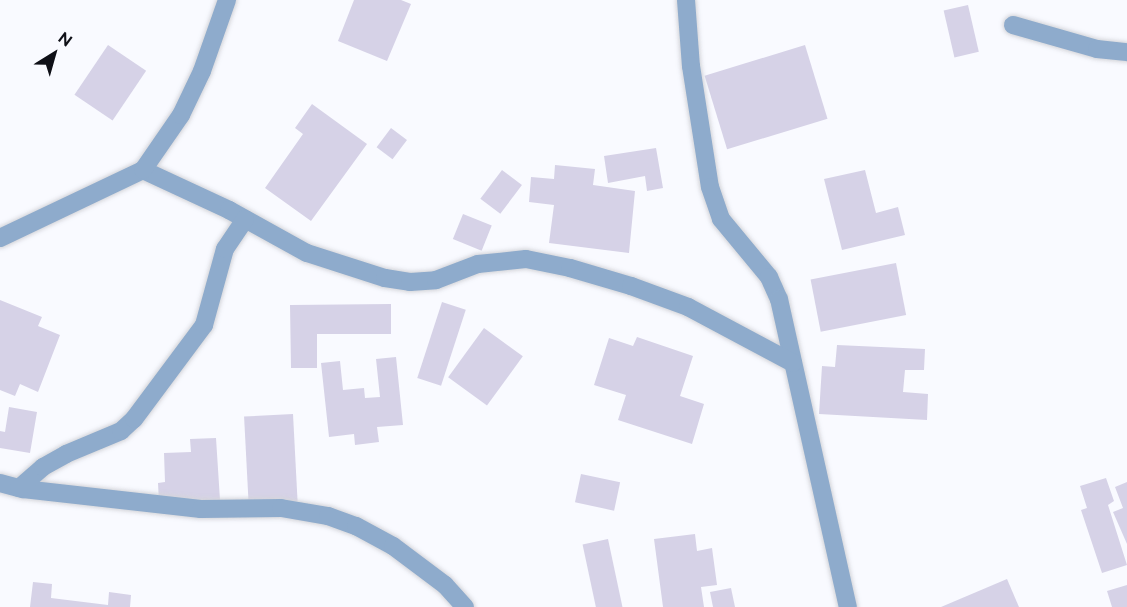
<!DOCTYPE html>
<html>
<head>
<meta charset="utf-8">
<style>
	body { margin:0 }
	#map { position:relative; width:1127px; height:607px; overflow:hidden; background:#f9faff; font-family:Raleway,sans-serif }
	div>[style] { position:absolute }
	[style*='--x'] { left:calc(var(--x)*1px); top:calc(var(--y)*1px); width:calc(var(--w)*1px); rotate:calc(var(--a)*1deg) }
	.building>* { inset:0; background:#d6d2e7; transform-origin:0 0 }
	.roads { filter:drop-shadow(0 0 2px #d4d5da) drop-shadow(0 0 2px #d4d5da) }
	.minor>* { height:18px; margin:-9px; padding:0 9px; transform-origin:9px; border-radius:9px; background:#8eabcc }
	span { translate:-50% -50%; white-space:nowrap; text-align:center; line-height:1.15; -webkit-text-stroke:6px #f9faff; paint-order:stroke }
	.north { position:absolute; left:24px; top:24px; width:60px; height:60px; -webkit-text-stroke:4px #f9faff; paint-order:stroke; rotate:37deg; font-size:16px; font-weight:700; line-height:24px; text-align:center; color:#0f1017 }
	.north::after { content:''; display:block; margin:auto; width:21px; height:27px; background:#0f1017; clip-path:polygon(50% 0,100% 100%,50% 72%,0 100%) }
</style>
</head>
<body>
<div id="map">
	<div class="building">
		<div style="clip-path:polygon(354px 0,401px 0,411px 4px,387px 61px,338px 41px)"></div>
		<div style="left:968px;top:5px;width:48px;height:25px;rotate:77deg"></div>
		<div style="left:108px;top:45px;width:46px;height:60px;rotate:34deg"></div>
		<div style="left:805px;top:45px;width:77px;height:105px;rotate:73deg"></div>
		<div style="clip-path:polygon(312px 104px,367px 144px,311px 221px,265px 188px,303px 134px,295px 128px)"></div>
		<div style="left:391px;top:128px;width:20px;height:24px;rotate:37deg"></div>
		<div style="clip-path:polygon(656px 148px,663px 188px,647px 191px,645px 176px,608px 183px,604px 156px)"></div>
		<div style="clip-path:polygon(555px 165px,595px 169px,593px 185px,635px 191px,629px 253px,549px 243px,554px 205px,529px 202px,531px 177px,554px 179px)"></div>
		<div style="left:502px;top:170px;width:25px;height:36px;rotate:37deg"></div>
		<div style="clip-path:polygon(865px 170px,876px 213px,898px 207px,905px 235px,842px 250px,824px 179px)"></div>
		<div style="left:463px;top:214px;width:31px;height:27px;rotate:22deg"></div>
		<div style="left:896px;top:263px;width:53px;height:87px;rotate:79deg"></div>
		<div style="clip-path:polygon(0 300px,42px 317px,38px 326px,60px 335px,38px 392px,20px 384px,15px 396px,0 390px)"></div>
		<div style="left:442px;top:302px;width:25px;height:80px;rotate:18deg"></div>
		<div style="clip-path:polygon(391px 304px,391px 334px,317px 334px,317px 368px,291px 368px,290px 305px)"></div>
		<div style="left:484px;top:328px;width:48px;height:61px;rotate:36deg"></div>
		<div style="clip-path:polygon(637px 337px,693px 356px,680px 396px,704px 404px,692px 444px,618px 420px,626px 395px,594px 385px,609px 338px,633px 346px)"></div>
		<div style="clip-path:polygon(837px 345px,925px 349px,924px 370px,905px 370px,903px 392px,928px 394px,927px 420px,819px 414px,822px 366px,835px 367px)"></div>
		<div style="clip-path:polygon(396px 357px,403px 425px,377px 427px,379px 442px,355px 445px,354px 434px,329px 437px,321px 363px,340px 361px,343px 390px,364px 388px,365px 398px,380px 397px,376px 359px)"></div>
		<div style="clip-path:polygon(9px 407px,37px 412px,30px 453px,0 448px,0 431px,5px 432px)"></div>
		<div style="left:293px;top:414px;width:87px;height:49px;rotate:87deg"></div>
		<div style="clip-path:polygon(216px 438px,220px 500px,159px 503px,158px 483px,165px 482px,164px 453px,191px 452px,190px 439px)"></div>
		<div style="left:581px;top:474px;width:40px;height:29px;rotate:12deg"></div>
		<div style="clip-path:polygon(1106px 478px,1114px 501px,1108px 505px,1127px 565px,1102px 573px,1081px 510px,1087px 508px,1080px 486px)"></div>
		<div style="clip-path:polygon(1127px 482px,1127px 544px,1113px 512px,1123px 508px,1115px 487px)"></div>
		<div style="clip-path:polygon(695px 534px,697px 551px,712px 548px,717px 585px,701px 587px,704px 607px,663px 607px,654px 539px)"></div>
		<div style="left:608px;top:539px;width:70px;height:26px;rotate:78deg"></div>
		<div style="clip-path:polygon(1007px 579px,1019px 607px,941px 607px)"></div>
		<div style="clip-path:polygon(33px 582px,52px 584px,51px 598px,108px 605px,109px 592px,131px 595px,130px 607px,30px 607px)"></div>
		<div style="clip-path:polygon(1127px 585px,1127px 607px,1112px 607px,1107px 591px)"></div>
		<div style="clip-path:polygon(731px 588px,735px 607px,713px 607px,710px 592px)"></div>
	</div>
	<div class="roads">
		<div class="minor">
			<div style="--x:686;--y:0;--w:66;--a:85.7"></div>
			<div style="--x:691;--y:66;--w:122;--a:81.1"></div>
			<div style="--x:710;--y:187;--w:34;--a:71"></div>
			<div style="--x:721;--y:219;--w:75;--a:50.4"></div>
			<div style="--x:769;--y:277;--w:24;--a:66"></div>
			<div style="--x:779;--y:299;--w:316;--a:77.4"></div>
			<div style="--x:1013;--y:25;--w:87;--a:15.9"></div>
			<div style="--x:1097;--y:49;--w:30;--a:6"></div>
			<div style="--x:143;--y:170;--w:95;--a:24.9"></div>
			<div style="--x:229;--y:210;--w:89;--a:28.9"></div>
			<div style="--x:307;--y:253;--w:82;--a:17.8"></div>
			<div style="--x:385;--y:278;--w:25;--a:9"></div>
			<div style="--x:410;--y:282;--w:26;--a:-4"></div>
			<div style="--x:436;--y:280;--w:45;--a:-20.9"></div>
			<div style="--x:478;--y:264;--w:48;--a:-5.9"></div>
			<div style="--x:526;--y:259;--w:45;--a:11.6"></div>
			<div style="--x:570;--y:268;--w:64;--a:16.4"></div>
			<div style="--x:631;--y:286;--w:61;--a:20.2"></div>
			<div style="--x:688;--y:307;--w:119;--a:28.1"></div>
			<div style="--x:0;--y:238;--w:158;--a:-25.4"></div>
			<div style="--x:143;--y:170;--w:67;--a:-55.4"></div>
			<div style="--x:181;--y:115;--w:49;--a:-64.5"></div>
			<div style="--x:202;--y:71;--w:75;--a:-70.6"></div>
			<div style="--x:0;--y:483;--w:24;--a:15"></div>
			<div style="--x:23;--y:489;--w:179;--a:6.4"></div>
			<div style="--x:201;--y:509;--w:80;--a:-0.7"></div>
			<div style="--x:281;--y:508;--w:48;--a:9.7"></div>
			<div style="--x:328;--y:516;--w:30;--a:20"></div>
			<div style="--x:356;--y:526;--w:42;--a:28.4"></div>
			<div style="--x:393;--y:546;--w:65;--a:36.9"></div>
			<div style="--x:445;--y:585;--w:30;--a:48"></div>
			<div style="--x:19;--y:488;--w:32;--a:-41"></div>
			<div style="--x:43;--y:467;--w:26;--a:-29"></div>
			<div style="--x:66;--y:454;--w:60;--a:-22.7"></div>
			<div style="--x:121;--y:431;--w:18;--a:-43"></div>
			<div style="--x:134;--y:419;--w:117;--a:-53.3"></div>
			<div style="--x:204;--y:325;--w:79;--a:-74.6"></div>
			<div style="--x:225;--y:249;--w:36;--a:-56"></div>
		</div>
	</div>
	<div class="north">N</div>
</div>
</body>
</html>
